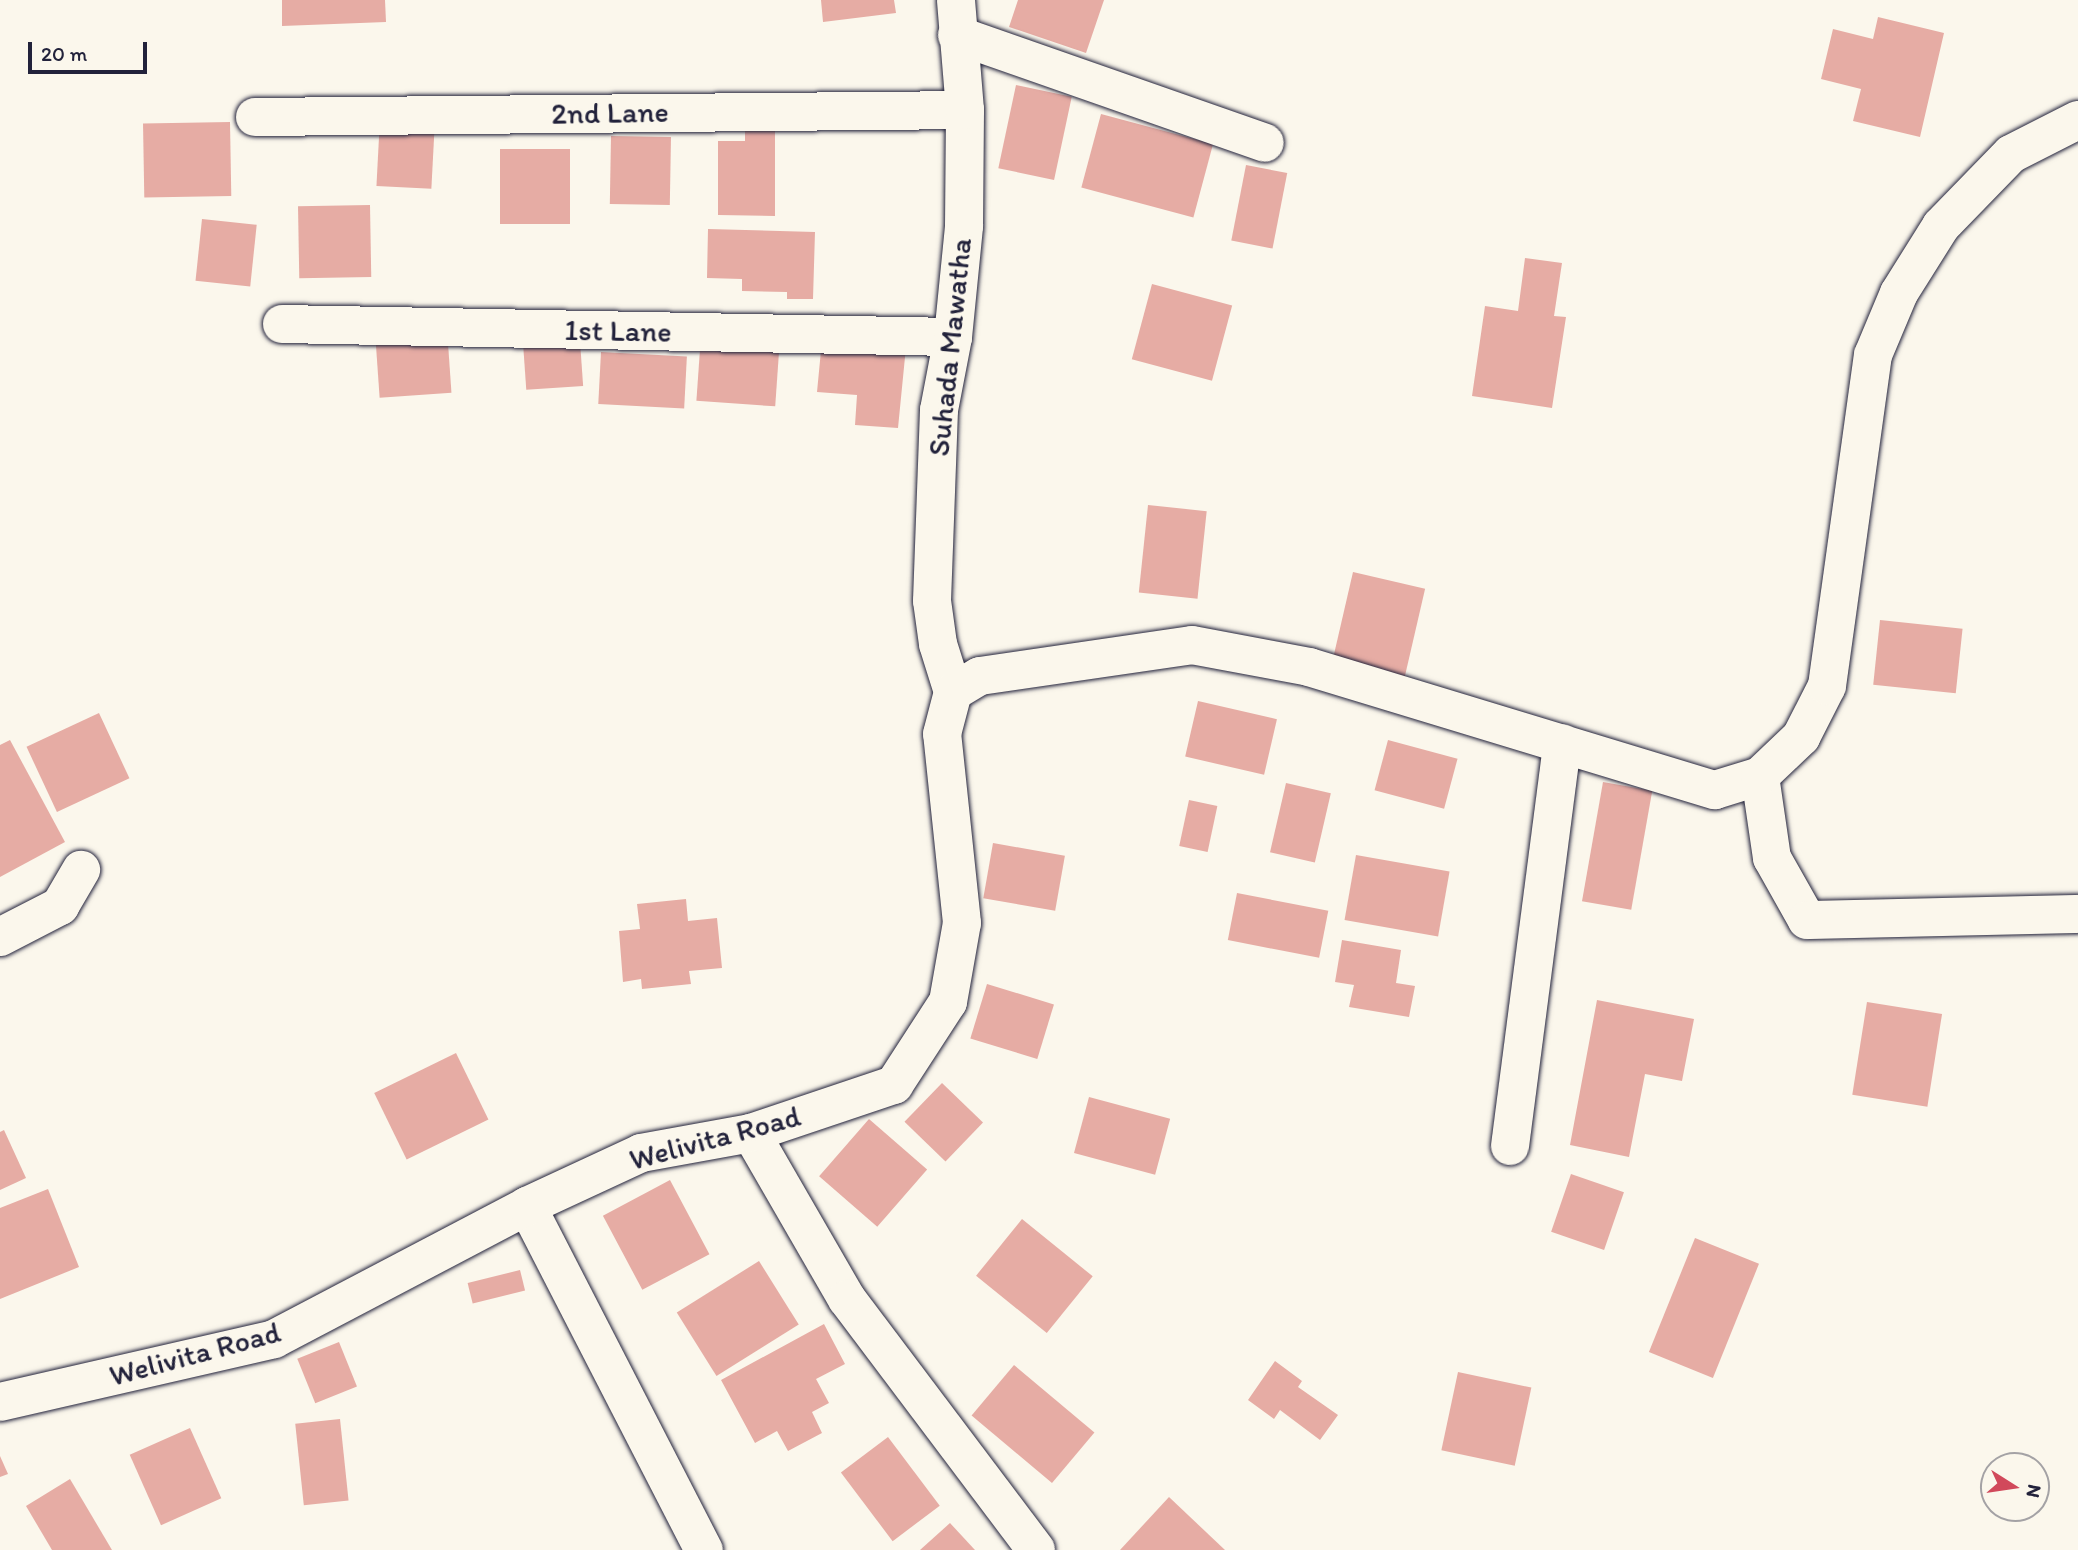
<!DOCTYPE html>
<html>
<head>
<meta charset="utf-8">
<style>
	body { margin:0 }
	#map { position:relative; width:2078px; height:1550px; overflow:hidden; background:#fbf7ec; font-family:Itim,sans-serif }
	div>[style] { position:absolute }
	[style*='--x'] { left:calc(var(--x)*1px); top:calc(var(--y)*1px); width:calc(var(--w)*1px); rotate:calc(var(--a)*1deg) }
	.building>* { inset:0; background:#e6aca4; transform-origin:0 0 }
	.roads { filter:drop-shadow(0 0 2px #22223b) drop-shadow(0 0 2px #22223b) }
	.street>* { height:38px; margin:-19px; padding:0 19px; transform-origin:19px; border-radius:19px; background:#fbf7ec }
	.secondary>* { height:38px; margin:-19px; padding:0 19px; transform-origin:19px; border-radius:19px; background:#fbf7ec }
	span { translate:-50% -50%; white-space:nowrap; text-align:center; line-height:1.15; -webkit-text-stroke:5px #fbf7ec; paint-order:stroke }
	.street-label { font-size:30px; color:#22223b }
	.north { position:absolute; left:1980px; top:1452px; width:70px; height:70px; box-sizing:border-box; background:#fbf7ec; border:2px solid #a4a2a5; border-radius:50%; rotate:102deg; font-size:19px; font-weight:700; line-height:28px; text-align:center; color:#22223b }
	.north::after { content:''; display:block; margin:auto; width:24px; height:32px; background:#d1495b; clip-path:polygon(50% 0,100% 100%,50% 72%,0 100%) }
	.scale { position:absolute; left:28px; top:42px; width:119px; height:32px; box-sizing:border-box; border:4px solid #22223b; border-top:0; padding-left:9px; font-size:21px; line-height:24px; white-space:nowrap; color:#22223b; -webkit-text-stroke:5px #fbf7ec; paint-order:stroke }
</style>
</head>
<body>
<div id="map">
	<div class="building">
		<div style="clip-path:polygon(282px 0,385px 0,386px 22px,282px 26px)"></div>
		<div style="clip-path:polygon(821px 0,894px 0,896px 13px,823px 22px)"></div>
		<div style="clip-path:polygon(1018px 0,1104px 0,1086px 53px,1009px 27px)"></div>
		<div style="clip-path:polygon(1878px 17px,1944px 33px,1920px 137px,1853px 121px,1861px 89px,1821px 79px,1833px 29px,1873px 39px)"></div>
		<div style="left:1016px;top:85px;width:57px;height:85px;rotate:12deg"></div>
		<div style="left:1101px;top:114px;width:116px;height:76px;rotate:15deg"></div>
		<div style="left:380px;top:118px;width:55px;height:68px;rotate:3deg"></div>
		<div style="left:230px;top:122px;width:74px;height:87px;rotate:89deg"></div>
		<div style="clip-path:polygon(745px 124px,775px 124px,775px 216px,718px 215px,718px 141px,745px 141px)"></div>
		<div style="left:611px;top:136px;width:60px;height:68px;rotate:1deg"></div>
		<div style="left:500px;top:149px;width:70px;height:75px"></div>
		<div style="left:1246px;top:165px;width:42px;height:77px;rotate:11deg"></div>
		<div style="left:370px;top:205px;width:72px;height:72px;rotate:89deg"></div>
		<div style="left:202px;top:219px;width:55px;height:62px;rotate:6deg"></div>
		<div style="clip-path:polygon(708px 229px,815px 232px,813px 299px,787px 299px,787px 292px,742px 291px,742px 279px,707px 278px)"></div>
		<div style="clip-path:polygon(1525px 258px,1562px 263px,1554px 316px,1566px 317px,1552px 408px,1472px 396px,1485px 306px,1518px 311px)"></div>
		<div style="left:1152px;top:284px;width:83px;height:78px;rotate:15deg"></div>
		<div style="left:447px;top:329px;width:64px;height:72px;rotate:86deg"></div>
		<div style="left:701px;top:335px;width:79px;height:66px;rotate:4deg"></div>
		<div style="clip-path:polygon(822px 340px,906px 347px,898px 428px,855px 425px,857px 395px,817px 392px)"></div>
		<div style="left:580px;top:341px;width:45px;height:57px;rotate:86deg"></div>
		<div style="left:601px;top:352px;width:86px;height:52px;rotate:3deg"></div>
		<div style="left:1148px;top:505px;width:59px;height:88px;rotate:6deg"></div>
		<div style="left:1353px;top:572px;width:74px;height:101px;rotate:13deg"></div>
		<div style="left:1880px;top:620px;width:83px;height:65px;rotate:6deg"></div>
		<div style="left:1198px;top:701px;width:81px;height:57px;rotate:13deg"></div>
		<div style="left:99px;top:713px;width:72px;height:80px;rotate:65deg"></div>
		<div style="clip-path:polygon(10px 740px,65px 842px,0 877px,0 745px)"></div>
		<div style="left:1388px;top:740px;width:72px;height:52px;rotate:15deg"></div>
		<div style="left:1603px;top:782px;width:50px;height:121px;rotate:10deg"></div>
		<div style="left:1286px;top:783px;width:46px;height:71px;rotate:13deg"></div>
		<div style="left:1189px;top:800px;width:29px;height:47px;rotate:12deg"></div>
		<div style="left:993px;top:843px;width:73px;height:56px;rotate:10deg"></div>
		<div style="left:1356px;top:855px;width:95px;height:66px;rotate:10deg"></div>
		<div style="left:1237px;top:893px;width:93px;height:48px;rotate:11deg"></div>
		<div style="clip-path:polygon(686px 899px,688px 921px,717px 918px,722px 968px,689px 971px,691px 984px,642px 989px,641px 979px,623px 982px,619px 931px,640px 929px,637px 904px)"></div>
		<div style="clip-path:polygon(1342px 940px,1401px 950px,1396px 983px,1415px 986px,1409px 1017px,1349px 1007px,1354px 985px,1335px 982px)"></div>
		<div style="left:987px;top:984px;width:70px;height:57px;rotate:17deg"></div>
		<div style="clip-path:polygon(1597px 1000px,1694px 1019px,1682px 1081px,1645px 1074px,1629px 1157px,1570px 1145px)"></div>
		<div style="left:1867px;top:1002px;width:76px;height:94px;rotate:9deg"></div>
		<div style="left:456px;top:1053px;width:74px;height:91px;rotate:64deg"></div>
		<div style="left:942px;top:1083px;width:57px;height:54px;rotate:44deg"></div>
		<div style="left:1089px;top:1097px;width:84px;height:58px;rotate:15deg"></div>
		<div style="left:869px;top:1119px;width:77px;height:76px;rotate:41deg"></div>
		<div style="clip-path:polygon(4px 1130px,26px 1178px,0 1190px,0 1132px)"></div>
		<div style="left:1571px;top:1174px;width:56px;height:61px;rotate:19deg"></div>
		<div style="left:670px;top:1180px;width:84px;height:76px;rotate:62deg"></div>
		<div style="clip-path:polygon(48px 1189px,79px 1267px,0 1299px,0 1208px)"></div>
		<div style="left:1022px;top:1219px;width:91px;height:73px;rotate:39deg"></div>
		<div style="left:1695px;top:1238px;width:69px;height:123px;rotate:22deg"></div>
		<div style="left:759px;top:1261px;width:75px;height:97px;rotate:58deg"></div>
		<div style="left:520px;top:1270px;width:21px;height:54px;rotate:76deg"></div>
		<div style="clip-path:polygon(824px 1324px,845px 1364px,816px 1379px,829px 1403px,812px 1412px,822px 1433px,788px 1451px,777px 1431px,755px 1443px,721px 1380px)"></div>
		<div style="left:339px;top:1342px;width:48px;height:45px;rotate:68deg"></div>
		<div style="clip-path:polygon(1275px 1361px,1302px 1381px,1298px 1387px,1338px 1415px,1320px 1440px,1280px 1410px,1274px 1419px,1248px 1400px)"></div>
		<div style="left:1014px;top:1365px;width:105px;height:66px;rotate:40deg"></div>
		<div style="left:1458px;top:1372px;width:75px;height:80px;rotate:12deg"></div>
		<div style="left:340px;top:1419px;width:82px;height:45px;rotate:84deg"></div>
		<div style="left:190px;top:1428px;width:77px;height:66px;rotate:66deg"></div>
		<div style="left:888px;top:1437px;width:86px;height:59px;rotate:53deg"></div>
		<div style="clip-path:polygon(0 1456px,8px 1474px,0 1477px)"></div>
		<div style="clip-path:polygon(70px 1479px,112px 1550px,52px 1550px,26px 1506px)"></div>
		<div style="clip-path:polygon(1169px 1497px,1225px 1550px,1120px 1550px)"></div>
		<div style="clip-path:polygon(950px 1523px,975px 1550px,920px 1550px)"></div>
	</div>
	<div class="roads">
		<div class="street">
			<div style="--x:957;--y:35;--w:326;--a:19.3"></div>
			<div style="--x:255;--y:117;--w:710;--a:-0.56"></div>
			<div style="--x:282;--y:324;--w:671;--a:1.11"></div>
			<div style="--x:953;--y:692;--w:50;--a:-107.4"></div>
			<div style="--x:938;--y:644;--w:43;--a:-97.9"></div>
			<div style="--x:932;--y:601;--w:191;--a:-87.9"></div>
			<div style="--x:939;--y:410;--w:74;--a:-79.1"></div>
			<div style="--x:953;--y:337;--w:112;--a:-84.3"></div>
			<div style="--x:964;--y:226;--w:116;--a:-89.5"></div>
			<div style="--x:965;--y:110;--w:110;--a:-94.7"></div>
			<div style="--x:1760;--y:776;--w:83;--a:81.7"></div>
			<div style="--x:1772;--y:858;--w:71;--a:60.6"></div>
			<div style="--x:1807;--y:920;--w:271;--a:-1.3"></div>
			<div style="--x:0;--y:937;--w:68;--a:-27.3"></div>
			<div style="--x:60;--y:906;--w:42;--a:-59.7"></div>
			<div style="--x:751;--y:1133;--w:192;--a:60"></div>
			<div style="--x:847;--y:1299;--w:314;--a:53"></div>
			<div style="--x:1510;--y:1146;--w:406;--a:-82.6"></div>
			<div style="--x:527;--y:1206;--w:387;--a:62.8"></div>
		</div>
		<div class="secondary">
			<div style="--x:0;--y:1402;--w:281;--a:-12.9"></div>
			<div style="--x:274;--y:1339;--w:286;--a:-27.7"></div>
			<div style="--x:527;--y:1206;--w:126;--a:-24.9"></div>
			<div style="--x:641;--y:1153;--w:112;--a:-10.3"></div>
			<div style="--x:751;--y:1133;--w:151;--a:-18.6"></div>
			<div style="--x:894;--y:1085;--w:99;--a:-57"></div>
			<div style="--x:948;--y:1002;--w:80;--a:-80"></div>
			<div style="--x:962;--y:923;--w:190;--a:-96"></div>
			<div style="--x:942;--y:734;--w:43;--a:-75.3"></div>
			<div style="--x:953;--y:692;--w:31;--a:-31"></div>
			<div style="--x:980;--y:676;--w:214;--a:-8.3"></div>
			<div style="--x:1192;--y:645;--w:119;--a:10.6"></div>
			<div style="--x:1309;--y:667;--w:424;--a:16.9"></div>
			<div style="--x:1715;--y:790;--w:47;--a:-17.3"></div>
			<div style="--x:1760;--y:776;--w:57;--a:-43.6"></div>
			<div style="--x:1801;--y:737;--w:57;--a:-63"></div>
			<div style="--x:1827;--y:686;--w:334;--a:-82.1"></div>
			<div style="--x:1873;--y:355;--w:67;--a:-67.2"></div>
			<div style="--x:1899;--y:293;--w:79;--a:-57.9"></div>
			<div style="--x:1941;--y:226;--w:100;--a:-45.8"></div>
			<div style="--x:2011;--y:154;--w:75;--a:-26.9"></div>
		</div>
	</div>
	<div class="street-label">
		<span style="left:610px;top:113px;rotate:-1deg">2nd Lane</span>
		<span style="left:618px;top:331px;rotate:1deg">1st Lane</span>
		<span style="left:950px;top:347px;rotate:-84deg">Suhada Mawatha</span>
		<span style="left:715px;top:1138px;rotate:-15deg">Welivita Road</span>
		<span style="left:195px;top:1354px;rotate:-15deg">Welivita Road</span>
	</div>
	<div class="north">N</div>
	<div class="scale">20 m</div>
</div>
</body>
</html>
